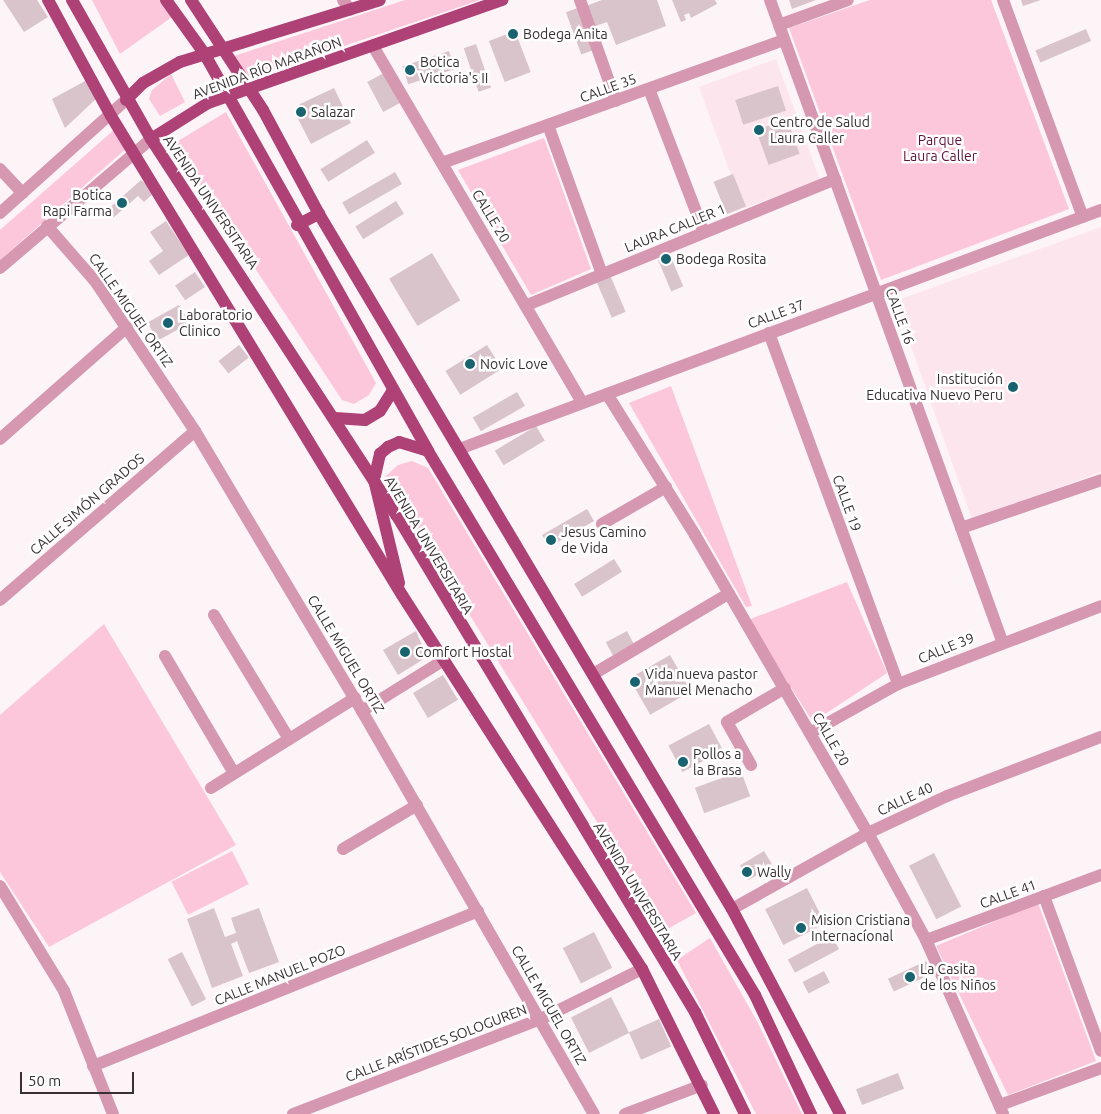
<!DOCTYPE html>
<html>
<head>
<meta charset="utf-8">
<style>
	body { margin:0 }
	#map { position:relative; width:1101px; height:1114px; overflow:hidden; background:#fdf4f8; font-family:Ubuntu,sans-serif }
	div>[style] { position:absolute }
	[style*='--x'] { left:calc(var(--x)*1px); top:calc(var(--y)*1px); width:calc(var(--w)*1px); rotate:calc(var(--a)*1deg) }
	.built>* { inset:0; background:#fde5ee; transform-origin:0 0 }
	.green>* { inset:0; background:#fcc6db; transform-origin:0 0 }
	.building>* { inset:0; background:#dac4cc; transform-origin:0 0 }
	.minor>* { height:12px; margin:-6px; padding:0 6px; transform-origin:6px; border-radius:6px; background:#d697b1 }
	.major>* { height:12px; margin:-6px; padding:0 6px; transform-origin:6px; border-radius:6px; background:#ae4176 }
	.dots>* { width:14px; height:14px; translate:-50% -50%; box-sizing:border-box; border:2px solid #fff; border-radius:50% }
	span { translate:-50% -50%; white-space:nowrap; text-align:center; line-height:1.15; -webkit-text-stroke:5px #fff; paint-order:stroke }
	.poi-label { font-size:14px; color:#383033 }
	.left { translate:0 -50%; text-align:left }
	.right { translate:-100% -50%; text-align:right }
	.street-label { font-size:14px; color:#383033 }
	.park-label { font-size:14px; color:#61103b }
	.scale { position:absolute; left:20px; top:1072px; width:114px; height:22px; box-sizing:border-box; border:2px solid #383033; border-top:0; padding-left:6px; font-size:15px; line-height:18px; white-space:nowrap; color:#383033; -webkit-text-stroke:4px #fff; paint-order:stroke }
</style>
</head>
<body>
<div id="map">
	<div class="built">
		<div style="left:776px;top:59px;width:129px;height:82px;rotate:70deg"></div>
		<div style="clip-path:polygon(1101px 227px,1101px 472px,972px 519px,895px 301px)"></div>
	</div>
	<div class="green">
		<div style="clip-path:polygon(92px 0,160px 0,172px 17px,120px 54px)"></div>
		<div style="clip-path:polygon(405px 0,480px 0,238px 82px,225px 59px)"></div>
		<div style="clip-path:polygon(870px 0,991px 0,1069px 209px,881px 280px,789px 28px)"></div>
		<div style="clip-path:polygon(171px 74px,185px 102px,160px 116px,149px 99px,152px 90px)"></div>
		<div style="clip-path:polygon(226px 112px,376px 383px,369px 395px,354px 404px,342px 400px,173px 144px)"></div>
		<div style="clip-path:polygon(115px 129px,128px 147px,0 260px,0 230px)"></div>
		<div style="clip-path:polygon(544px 138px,591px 269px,531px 295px,458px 170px)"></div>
		<div style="clip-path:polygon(671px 386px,752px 606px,746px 607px,629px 403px)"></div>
		<div style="clip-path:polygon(412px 461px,428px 468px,696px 913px,664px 931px,385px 477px,398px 465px)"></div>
		<div style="clip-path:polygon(847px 582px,887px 673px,813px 722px,748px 620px)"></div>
		<div style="clip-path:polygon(104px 624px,236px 845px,49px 947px,0 872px,0 715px)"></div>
		<div style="left:232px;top:851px;width:37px;height:68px;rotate:63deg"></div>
		<div style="clip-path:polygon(1038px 903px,1096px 1061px,1008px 1095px,936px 946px)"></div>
		<div style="clip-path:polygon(710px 938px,758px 1023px,802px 1114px,756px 1114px,677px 960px)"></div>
	</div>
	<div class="building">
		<div style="clip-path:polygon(3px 0,37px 0,48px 17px,24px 32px)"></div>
		<div style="clip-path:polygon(602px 0,657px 0,666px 26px,616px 45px,607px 22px,593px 27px,586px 6px)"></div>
		<div style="clip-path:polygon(672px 0,715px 0,717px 4px,691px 18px,689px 13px,684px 15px,686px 20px,681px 22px)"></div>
		<div style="clip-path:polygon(789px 0,816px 0,792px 9px)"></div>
		<div style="clip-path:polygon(1021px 0,1041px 0,1023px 6px)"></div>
		<div style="left:580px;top:7px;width:45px;height:15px;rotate:70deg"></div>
		<div style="left:1086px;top:29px;width:13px;height:55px;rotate:67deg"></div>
		<div style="left:515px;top:31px;width:44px;height:28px;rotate:69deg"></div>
		<div style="left:476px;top:44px;width:46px;height:13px;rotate:71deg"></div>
		<div style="left:449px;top:51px;width:19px;height:49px;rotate:72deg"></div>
		<div style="left:384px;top:73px;width:34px;height:19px;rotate:62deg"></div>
		<div style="clip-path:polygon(87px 80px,97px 98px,65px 128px,52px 99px)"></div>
		<div style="left:778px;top:86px;width:26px;height:45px;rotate:72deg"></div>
		<div style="clip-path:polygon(334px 88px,351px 123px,311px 144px,295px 113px,300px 104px)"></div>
		<div style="left:787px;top:119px;width:37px;height:33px;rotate:70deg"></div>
		<div style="left:367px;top:140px;width:15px;height:55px;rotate:58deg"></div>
		<div style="left:395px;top:172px;width:14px;height:61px;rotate:60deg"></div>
		<div style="left:733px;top:174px;width:35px;height:21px;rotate:68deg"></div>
		<div style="clip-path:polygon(141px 180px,156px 191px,144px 202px,138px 196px,113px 218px,106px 211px)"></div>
		<div style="left:396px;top:201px;width:15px;height:48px;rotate:58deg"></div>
		<div style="clip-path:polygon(166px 221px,189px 255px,159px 275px,149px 261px,163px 251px,150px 232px)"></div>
		<div style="left:432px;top:253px;width:55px;height:50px;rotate:59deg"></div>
		<div style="left:670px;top:255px;width:34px;height:13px;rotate:67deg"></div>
		<div style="left:195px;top:272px;width:18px;height:24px;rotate:56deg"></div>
		<div style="left:610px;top:275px;width:40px;height:15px;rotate:67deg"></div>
		<div style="left:179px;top:305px;width:21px;height:36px;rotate:61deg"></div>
		<div style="left:239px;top:345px;width:16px;height:26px;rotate:52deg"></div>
		<div style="left:487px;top:345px;width:28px;height:49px;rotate:58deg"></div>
		<div style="left:517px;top:392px;width:16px;height:51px;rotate:60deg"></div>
		<div style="left:536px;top:426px;width:17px;height:48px;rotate:59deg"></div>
		<div style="left:587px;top:509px;width:14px;height:52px;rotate:60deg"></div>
		<div style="left:614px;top:559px;width:15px;height:47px;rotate:58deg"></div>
		<div style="clip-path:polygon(416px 631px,427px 657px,398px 675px,383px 650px)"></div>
		<div style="left:627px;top:631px;width:15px;height:24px;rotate:62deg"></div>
		<div style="left:670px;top:655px;width:42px;height:47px;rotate:60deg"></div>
		<div style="left:443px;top:675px;width:29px;height:35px;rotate:59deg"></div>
		<div style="left:709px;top:724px;width:30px;height:46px;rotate:62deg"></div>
		<div style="left:741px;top:771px;width:27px;height:49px;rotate:70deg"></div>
		<div style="left:764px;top:851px;width:17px;height:28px;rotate:59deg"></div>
		<div style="left:934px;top:853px;width:60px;height:28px;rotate:63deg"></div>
		<div style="left:807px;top:888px;width:40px;height:47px;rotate:63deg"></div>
		<div style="clip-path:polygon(214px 908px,225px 937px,236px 933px,231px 918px,259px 908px,279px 962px,249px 973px,237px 941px,231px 944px,243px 976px,212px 988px,187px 919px)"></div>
		<div style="left:594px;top:932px;width:40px;height:35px;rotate:63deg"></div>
		<div style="left:832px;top:936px;width:15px;height:50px;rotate:62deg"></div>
		<div style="left:182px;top:952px;width:53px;height:16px;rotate:63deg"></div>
		<div style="left:926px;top:961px;width:14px;height:42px;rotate:65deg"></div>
		<div style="left:824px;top:971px;width:13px;height:24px;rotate:63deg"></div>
		<div style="left:611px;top:997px;width:40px;height:45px;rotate:63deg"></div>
		<div style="left:659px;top:1019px;width:30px;height:33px;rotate:66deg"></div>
		<div style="left:898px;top:1073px;width:17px;height:45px;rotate:69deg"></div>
	</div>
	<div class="minor">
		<div style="--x:343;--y:0;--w:12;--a:55"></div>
		<div style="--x:580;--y:0;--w:107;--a:70.4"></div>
		<div style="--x:770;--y:0;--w:682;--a:70.1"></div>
		<div style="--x:1003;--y:0;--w:231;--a:69.8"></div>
		<div style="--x:779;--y:25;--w:73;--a:-19.9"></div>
		<div style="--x:373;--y:46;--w:413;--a:59.6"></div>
		<div style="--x:649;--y:89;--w:153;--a:69"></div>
		<div style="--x:548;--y:125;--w:158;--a:70.1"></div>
		<div style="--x:442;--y:163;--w:363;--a:-19.8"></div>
		<div style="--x:0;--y:169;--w:33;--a:47"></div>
		<div style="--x:0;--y:213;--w:169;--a:-41.9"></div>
		<div style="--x:47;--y:226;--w:73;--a:48.9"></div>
		<div style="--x:95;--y:281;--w:180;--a:56.3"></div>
		<div style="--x:195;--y:431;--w:326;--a:59.2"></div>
		<div style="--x:362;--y:711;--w:465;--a:60.1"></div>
		<div style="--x:0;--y:268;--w:199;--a:-40.5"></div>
		<div style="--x:527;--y:305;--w:333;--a:-22.2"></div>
		<div style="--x:769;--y:333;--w:374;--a:69.8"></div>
		<div style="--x:607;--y:394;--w:166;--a:58"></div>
		<div style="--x:695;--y:535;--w:345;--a:59.9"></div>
		<div style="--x:868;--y:833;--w:122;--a:61.5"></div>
		<div style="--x:926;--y:940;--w:190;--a:66.1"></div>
		<div style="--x:0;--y:439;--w:169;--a:-41.4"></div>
		<div style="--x:462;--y:448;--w:682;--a:-20.43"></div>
		<div style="--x:602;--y:524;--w:74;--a:-30"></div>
		<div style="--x:961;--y:528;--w:148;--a:-18.9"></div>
		<div style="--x:0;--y:600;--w:258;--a:-40.9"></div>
		<div style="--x:214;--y:615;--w:145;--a:58.8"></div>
		<div style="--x:165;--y:656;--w:136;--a:59.5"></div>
		<div style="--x:595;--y:673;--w:155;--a:-30.7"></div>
		<div style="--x:362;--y:711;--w:97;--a:-31.9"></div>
		<div style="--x:810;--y:733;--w:101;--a:-29.1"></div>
		<div style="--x:898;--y:684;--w:217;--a:-21"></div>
		<div style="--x:751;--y:765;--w:49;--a:-119.2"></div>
		<div style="--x:727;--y:722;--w:67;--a:-30.4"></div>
		<div style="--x:211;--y:788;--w:170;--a:-32"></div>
		<div style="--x:343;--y:849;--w:86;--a:-30.7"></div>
		<div style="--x:0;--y:886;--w:123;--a:58.6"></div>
		<div style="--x:64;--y:991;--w:132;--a:68.3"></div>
		<div style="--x:1044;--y:896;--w:165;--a:69.8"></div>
		<div style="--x:732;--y:909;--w:156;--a:-29.2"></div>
		<div style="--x:868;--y:833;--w:87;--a:-25.1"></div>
		<div style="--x:947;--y:796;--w:165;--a:-21"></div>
		<div style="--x:926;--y:940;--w:187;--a:-20.4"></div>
		<div style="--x:93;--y:1066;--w:415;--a:-21.9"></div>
		<div style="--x:1000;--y:1105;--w:108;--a:-20.1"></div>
		<div style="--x:293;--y:1114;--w:266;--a:-21"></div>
		<div style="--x:541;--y:1019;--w:113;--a:-26.3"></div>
		<div style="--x:625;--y:1114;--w:82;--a:-20.6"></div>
	</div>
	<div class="major">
		<div style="--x:48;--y:0;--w:132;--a:61.5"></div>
		<div style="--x:111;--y:116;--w:560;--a:58.72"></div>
		<div style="--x:402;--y:595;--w:444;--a:57.3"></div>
		<div style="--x:642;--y:969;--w:162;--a:63.6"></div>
		<div style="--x:72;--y:0;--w:160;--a:60.4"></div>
		<div style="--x:151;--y:139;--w:450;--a:56.9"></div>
		<div style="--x:397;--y:516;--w:579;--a:59"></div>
		<div style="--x:695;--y:1012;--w:114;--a:63.9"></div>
		<div style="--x:166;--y:0;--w:65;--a:54.4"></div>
		<div style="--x:204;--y:53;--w:457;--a:60.6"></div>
		<div style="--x:428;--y:451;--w:635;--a:58.99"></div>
		<div style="--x:755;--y:995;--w:132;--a:64.8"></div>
		<div style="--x:191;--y:0;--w:131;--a:56.8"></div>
		<div style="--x:263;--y:110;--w:118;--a:61.7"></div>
		<div style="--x:319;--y:214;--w:808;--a:59.28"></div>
		<div style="--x:732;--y:909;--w:232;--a:62.2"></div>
		<div style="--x:126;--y:100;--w:24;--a:-45"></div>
		<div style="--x:143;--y:83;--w:43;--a:-29.6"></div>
		<div style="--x:180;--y:62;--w:209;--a:-17.2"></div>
		<div style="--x:151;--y:139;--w:67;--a:-32.3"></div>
		<div style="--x:208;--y:103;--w:312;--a:-19.3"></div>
		<div style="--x:297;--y:225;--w:25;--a:-27"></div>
		<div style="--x:335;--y:418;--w:30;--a:4"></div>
		<div style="--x:365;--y:420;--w:17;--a:-31"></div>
		<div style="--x:380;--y:411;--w:25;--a:-58"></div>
		<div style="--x:399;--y:583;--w:106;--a:-103.6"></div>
		<div style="--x:374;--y:480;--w:27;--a:-77"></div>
		<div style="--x:380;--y:454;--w:11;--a:-41"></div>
		<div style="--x:388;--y:447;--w:12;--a:-24"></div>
		<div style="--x:399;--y:442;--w:30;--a:17"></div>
	</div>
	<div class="dots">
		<div style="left:513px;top:34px;background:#18636f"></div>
		<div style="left:410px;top:70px;background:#18636f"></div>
		<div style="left:301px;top:112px;background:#18636f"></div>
		<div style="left:759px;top:130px;background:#18636f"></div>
		<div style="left:122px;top:203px;background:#18636f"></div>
		<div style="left:666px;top:259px;background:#18636f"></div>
		<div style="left:168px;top:323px;background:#18636f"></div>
		<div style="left:470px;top:364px;background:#18636f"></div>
		<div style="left:1013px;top:387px;background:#18636f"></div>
		<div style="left:551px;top:540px;background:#18636f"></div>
		<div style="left:405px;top:652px;background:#18636f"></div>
		<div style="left:635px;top:682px;background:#18636f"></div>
		<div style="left:683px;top:762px;background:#18636f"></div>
		<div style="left:747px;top:872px;background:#18636f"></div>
		<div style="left:801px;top:928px;background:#18636f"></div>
		<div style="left:910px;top:977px;background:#18636f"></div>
	</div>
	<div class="poi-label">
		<span class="left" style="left:523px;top:34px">Bodega Anita</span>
		<span class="left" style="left:420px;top:70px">Botica<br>Victoria's II</span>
		<span class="left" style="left:311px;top:112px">Salazar</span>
		<span class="left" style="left:770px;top:130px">Centro de Salud<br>Laura Caller</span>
		<span class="right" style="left:112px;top:203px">Botica<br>Rapi Farma</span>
		<span class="left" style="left:676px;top:259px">Bodega Rosita</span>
		<span class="left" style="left:179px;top:323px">Laboratorio<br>Clinico</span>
		<span class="left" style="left:480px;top:364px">Novic Love</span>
		<span class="right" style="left:1003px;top:387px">Institución<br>Educativa Nuevo Peru</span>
		<span class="left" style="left:561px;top:540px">Jesus Camino<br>de Vida</span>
		<span class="left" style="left:415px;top:652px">Comfort Hostal</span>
		<span class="left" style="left:645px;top:682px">Vida nueva pastor<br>Manuel Menacho</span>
		<span class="left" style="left:693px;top:762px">Pollos a<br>la Brasa</span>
		<span class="left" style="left:757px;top:872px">Wally</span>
		<span class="left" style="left:811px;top:928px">Mision Cristiana<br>Internacíonal</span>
		<span class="left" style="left:920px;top:977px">La Casita<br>de los Niños</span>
	</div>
	<div class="street-label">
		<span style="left:267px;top:68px;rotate:-20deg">AVENIDA RÍO MARAÑON</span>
		<span style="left:608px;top:88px;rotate:-20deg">CALLE 35</span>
		<span style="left:211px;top:202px;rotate:56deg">AVENIDA UNIVERSITARIA</span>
		<span style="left:491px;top:216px;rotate:59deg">CALLE 20</span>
		<span style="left:675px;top:228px;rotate:-22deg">LAURA CALLER 1</span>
		<span style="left:131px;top:310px;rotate:55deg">CALLE MIGUEL ORTIZ</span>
		<span style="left:776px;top:314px;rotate:-20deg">CALLE 37</span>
		<span style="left:900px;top:316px;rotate:70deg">CALLE 16</span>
		<span style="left:847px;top:503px;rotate:70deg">CALLE 19</span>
		<span style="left:87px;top:504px;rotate:-41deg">CALLE SIMÓN GRADOS</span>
		<span style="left:429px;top:545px;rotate:59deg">AVENIDA UNIVERSITARIA</span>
		<span style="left:946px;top:648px;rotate:-22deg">CALLE 39</span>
		<span style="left:346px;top:654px;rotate:59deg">CALLE MIGUEL ORTIZ</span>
		<span style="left:831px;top:739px;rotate:60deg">CALLE 20</span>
		<span style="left:905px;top:799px;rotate:-25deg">CALLE 40</span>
		<span style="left:638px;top:891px;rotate:59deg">AVENIDA UNIVERSITARIA</span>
		<span style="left:1008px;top:894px;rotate:-20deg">CALLE 41</span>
		<span style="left:280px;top:975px;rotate:-22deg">CALLE MANUEL POZO</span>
		<span style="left:549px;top:1005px;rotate:60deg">CALLE MIGUEL ORTIZ</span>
		<span style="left:436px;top:1043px;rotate:-21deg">CALLE ARÍSTIDES SOLOGUREN</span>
	</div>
	<div class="park-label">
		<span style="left:940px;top:148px">Parque<br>Laura Caller</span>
	</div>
	<div class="scale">50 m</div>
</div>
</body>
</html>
